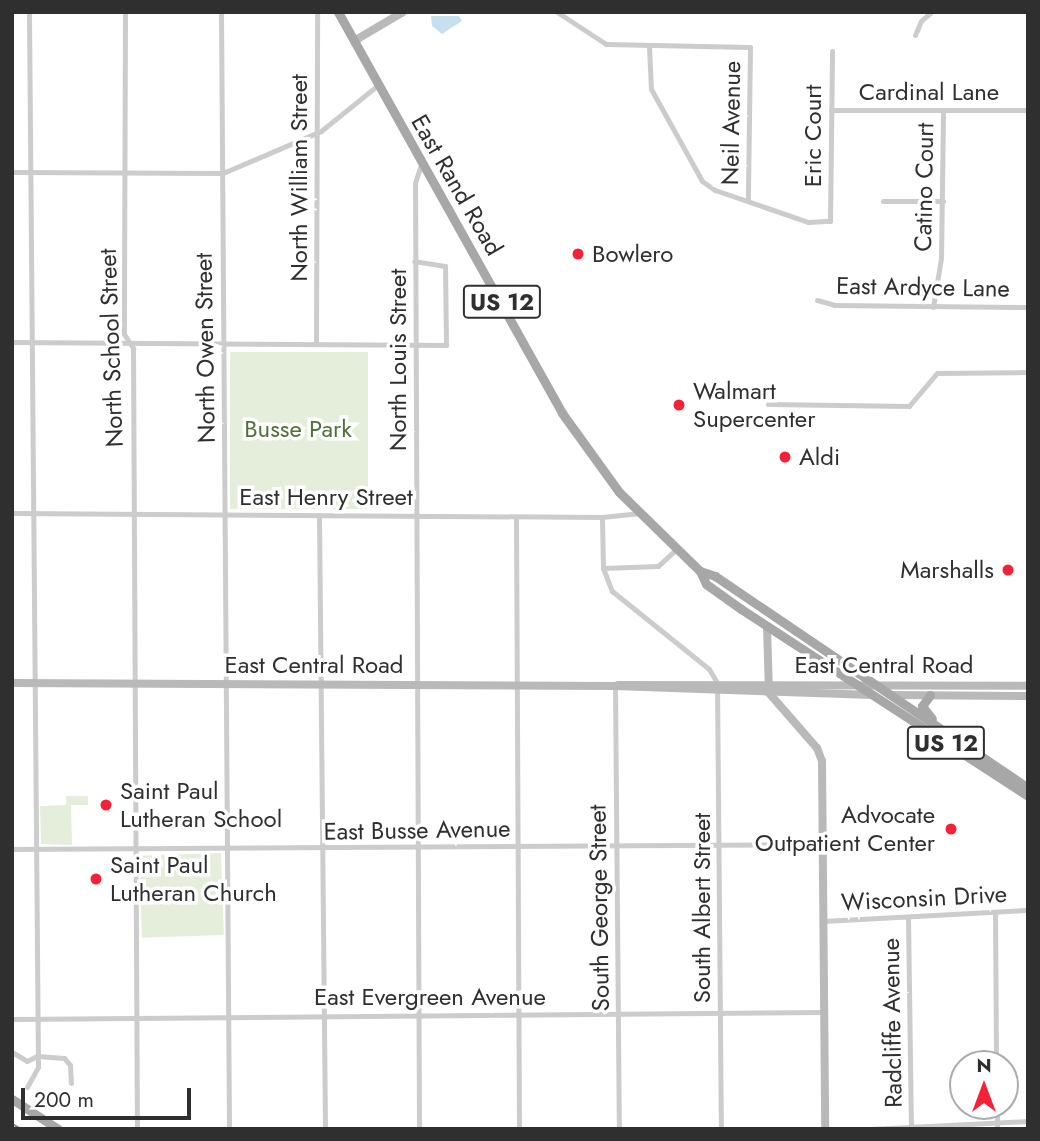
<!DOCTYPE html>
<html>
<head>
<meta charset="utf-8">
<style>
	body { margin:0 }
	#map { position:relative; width:1040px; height:1141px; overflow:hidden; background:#fff; font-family:Jost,sans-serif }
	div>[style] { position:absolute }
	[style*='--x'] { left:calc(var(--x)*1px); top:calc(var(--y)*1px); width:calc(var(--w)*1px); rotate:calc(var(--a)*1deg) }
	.green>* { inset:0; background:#e5eddb; transform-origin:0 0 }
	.water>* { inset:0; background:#c6e0ef }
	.street>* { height:5px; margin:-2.5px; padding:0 2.5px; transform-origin:2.5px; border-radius:2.5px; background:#ccc }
	.secondary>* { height:8px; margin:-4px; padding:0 4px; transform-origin:4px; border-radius:4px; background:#b9b9b9 }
	.primary>* { height:9px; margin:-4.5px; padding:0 4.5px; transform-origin:4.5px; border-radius:4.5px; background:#a7a7a7 }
	.rail>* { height:4.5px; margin-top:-2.25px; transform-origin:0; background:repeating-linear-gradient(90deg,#fff 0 5px,#848484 0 10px); box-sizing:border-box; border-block:2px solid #848484 }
	.dots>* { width:19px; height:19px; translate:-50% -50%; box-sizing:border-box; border:4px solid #fff; border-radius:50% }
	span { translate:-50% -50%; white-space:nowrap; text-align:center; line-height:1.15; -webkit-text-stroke:7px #fff; paint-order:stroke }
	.shield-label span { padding:2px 5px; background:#fff; border:2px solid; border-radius:5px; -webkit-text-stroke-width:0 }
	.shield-label { font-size:23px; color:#2f2f2f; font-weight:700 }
	.street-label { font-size:24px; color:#2f2f2f }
	.poi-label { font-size:24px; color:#2f2f2f }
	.left { translate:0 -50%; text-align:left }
	.right { translate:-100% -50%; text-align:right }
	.park-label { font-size:24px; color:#536f38 }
	.frame { position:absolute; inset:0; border:14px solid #2f2f2f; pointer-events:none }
	.north { position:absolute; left:949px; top:1050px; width:70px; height:70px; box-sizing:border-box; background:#fff; border:2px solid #acacac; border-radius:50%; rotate:0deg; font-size:19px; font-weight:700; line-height:28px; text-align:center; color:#2f2f2f }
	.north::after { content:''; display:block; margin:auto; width:24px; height:32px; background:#f52237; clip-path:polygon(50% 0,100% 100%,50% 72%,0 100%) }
	.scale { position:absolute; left:21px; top:1088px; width:170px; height:32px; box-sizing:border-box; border:4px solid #2f2f2f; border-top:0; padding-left:9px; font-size:21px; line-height:24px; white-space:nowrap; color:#2f2f2f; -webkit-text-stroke:5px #fff; paint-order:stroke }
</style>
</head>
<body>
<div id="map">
	<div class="green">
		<div style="left:230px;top:352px;width:138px;height:157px"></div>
		<div style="clip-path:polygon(66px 796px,88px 796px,88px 805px,71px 805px,72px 845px,41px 844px,40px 806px,66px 805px)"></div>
		<div style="left:221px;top:853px;width:82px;height:82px;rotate:88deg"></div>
	</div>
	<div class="water">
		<div style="clip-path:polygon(431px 16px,459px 16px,462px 21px,442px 34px,432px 26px)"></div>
	</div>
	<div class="street">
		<div style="--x:125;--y:12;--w:322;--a:90.2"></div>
		<div style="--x:124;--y:334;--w:17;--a:57"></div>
		<div style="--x:133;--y:348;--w:781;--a:89.71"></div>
		<div style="--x:221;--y:12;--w:1117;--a:89.59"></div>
		<div style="--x:557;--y:12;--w:59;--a:33.1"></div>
		<div style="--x:606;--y:44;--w:144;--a:1.2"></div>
		<div style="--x:750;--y:47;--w:152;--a:90.8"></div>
		<div style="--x:915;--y:35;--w:15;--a:-67"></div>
		<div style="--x:921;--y:21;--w:13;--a:-42"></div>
		<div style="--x:649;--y:47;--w:42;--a:87.3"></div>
		<div style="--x:651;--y:89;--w:105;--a:61"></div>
		<div style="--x:702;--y:181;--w:16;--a:35"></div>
		<div style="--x:715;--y:190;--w:98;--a:19"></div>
		<div style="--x:808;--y:222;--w:22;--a:-3"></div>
		<div style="--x:830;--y:221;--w:170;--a:-89.3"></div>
		<div style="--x:831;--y:110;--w:197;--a:0"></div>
		<div style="--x:12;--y:172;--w:211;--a:0.3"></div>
		<div style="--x:223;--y:173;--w:107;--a:-23.2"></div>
		<div style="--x:321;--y:131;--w:73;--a:-38.9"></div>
		<div style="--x:883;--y:201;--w:60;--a:0"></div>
		<div style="--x:817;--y:300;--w:18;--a:16"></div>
		<div style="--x:834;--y:305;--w:194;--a:0.6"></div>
		<div style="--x:933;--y:307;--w:50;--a:-80.7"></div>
		<div style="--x:941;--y:258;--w:148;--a:-89.2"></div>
		<div style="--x:12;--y:342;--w:434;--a:0.4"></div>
		<div style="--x:446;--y:345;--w:79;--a:-90.7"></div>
		<div style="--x:445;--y:266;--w:31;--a:-171"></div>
		<div style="--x:316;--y:344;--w:332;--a:-89.8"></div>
		<div style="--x:768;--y:404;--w:141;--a:0.8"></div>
		<div style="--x:909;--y:406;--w:43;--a:-49.7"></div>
		<div style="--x:937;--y:373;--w:91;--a:-0.6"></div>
		<div style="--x:12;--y:513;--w:590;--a:0.39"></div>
		<div style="--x:602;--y:517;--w:36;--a:-6"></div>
		<div style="--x:319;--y:515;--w:614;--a:89.44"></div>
		<div style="--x:516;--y:517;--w:612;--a:89.72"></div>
		<div style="--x:602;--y:517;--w:51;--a:88.9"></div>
		<div style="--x:603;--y:568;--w:25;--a:69"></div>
		<div style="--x:612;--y:591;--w:124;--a:38.8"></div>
		<div style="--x:709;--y:669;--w:16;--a:60"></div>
		<div style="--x:717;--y:683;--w:446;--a:89.5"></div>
		<div style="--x:603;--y:568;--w:55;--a:-2.1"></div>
		<div style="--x:658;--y:566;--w:23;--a:-43"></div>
		<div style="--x:615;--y:686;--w:443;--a:89.5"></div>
		<div style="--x:12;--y:849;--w:811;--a:-0.35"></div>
		<div style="--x:995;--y:912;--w:152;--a:89.6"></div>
		<div style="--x:908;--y:917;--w:212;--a:89.2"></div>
		<div style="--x:823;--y:921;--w:205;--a:-3.1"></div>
		<div style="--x:12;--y:1019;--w:812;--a:-0.49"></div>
		<div style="--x:12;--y:1052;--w:17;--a:31"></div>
		<div style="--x:27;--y:1061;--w:11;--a:-27"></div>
		<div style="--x:37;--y:1056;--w:27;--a:4"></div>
		<div style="--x:64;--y:1058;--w:9;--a:49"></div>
		<div style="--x:70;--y:1065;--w:18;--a:87"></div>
		<div style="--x:27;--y:1087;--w:23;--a:-61"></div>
		<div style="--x:38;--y:1067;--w:1055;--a:-90.49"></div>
		<div style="--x:997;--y:1106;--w:23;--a:90"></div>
		<div style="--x:419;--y:1129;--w:946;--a:-90.24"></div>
		<div style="--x:415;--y:183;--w:22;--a:-72"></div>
		<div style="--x:870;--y:1129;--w:158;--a:-2.9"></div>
	</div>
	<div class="secondary">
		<div style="--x:354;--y:41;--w:57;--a:-30.6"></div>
		<div style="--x:767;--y:626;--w:67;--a:88.3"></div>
		<div style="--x:769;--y:693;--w:73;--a:48.9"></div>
		<div style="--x:817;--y:748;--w:14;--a:69"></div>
		<div style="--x:822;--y:761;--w:368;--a:89.5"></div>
		<div style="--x:12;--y:683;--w:603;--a:0.29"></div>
		<div style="--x:615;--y:686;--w:258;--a:2"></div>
		<div style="--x:618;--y:685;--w:410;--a:0.1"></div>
		<div style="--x:890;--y:695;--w:138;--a:0.4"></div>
	</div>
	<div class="primary">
		<div style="--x:338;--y:12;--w:459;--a:60.8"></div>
		<div style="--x:562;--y:413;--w:97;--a:54.2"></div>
		<div style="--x:619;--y:492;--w:113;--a:44.3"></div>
		<div style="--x:700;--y:571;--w:16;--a:18"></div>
		<div style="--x:715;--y:576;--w:378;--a:34.1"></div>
		<div style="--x:700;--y:571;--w:14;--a:65"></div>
		<div style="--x:706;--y:584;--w:43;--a:35.5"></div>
		<div style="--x:741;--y:609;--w:343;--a:33.1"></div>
		<div style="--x:930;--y:695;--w:14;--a:126"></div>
		<div style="--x:922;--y:706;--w:16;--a:52"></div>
		<div style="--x:12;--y:1099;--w:55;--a:33.1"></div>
	</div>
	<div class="rail">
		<div style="--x:12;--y:1125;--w:8;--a:30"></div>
	</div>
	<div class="dots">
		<div style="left:578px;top:254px;background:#f52237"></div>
		<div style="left:679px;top:405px;background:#f52237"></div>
		<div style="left:785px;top:457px;background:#f52237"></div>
		<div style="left:1008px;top:570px;background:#f52237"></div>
		<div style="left:106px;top:805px;background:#f52237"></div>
		<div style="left:951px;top:829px;background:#f52237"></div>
		<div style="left:96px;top:879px;background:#f52237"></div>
	</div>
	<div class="shield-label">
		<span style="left:502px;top:302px">US 12</span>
		<span style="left:946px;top:743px">US 12</span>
	</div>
	<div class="street-label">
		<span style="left:929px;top:92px">Cardinal Lane</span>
		<span style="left:731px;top:123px;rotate:-89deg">Neil Avenue</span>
		<span style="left:813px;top:136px;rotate:-90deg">Eric Court</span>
		<span style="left:299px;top:178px;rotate:-90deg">North William Street</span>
		<span style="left:457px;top:185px;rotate:60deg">East Rand Road</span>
		<span style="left:924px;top:187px;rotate:-89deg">Catino Court</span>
		<span style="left:923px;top:287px;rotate:1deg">East Ardyce Lane</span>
		<span style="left:111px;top:348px;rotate:-92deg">North School Street</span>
		<span style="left:205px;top:348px;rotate:-91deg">North Owen Street</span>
		<span style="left:398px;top:360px;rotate:-90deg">North Louis Street</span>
		<span style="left:326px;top:497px">East Henry Street</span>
		<span style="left:314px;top:665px">East Central Road</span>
		<span style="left:884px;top:665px">East Central Road</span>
		<span style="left:417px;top:830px;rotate:-1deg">East Busse Avenue</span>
		<span style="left:924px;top:898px;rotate:-3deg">Wisconsin Drive</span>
		<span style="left:599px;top:908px;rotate:-91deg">South George Street</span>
		<span style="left:702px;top:908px;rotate:-90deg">South Albert Street</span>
		<span style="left:430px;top:997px">East Evergreen Avenue</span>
		<span style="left:892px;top:1023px;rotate:-91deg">Radcliffe Avenue</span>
	</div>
	<div class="poi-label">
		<span class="left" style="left:592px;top:254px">Bowlero</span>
		<span class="left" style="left:693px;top:405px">Walmart<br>Supercenter</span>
		<span class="left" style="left:799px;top:457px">Aldi</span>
		<span class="right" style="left:994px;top:570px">Marshalls</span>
		<span class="left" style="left:120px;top:805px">Saint Paul<br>Lutheran School</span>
		<span class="right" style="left:935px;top:829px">Advocate<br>Outpatient Center</span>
		<span class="left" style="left:110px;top:879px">Saint Paul<br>Lutheran Church</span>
	</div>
	<div class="park-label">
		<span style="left:298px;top:429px">Busse Park</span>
	</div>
	<div class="frame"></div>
	<div class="north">N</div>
	<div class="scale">200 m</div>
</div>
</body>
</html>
